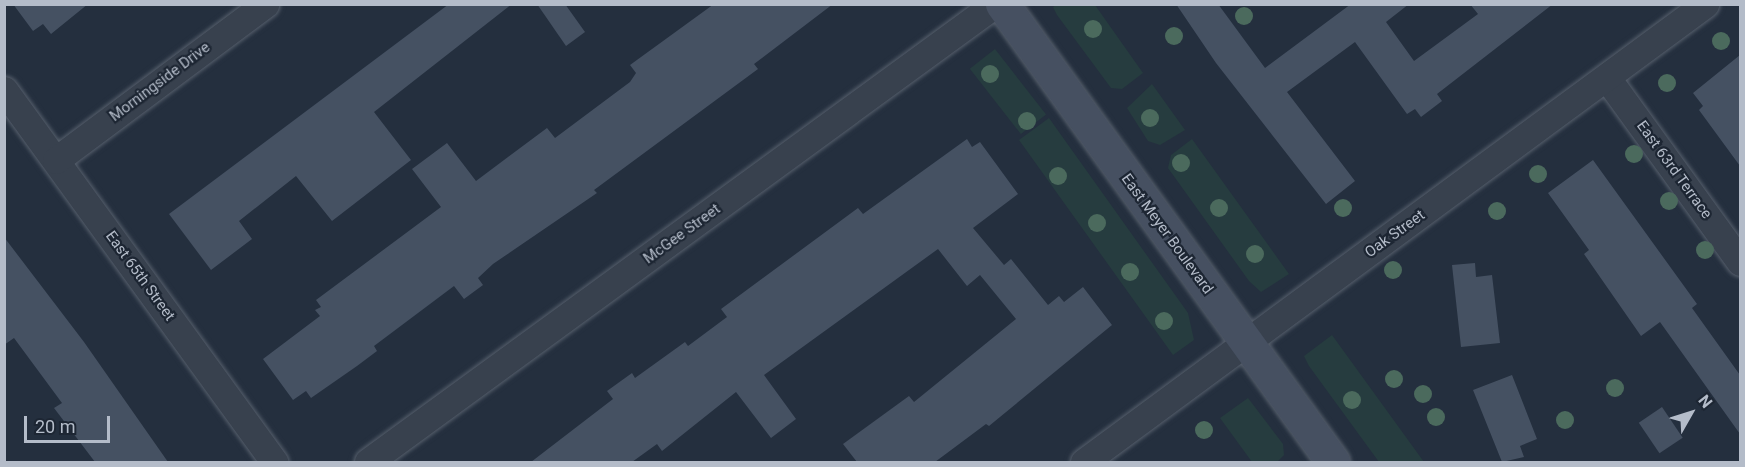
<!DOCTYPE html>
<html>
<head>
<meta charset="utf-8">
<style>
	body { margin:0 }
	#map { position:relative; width:1745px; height:467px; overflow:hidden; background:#242f3e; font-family:Roboto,sans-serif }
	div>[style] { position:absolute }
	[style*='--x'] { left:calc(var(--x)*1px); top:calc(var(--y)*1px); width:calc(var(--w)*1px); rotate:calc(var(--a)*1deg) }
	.green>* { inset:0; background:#263c3f; transform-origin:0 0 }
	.building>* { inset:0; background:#455162; transform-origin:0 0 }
	.roads { filter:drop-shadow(0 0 2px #565f6c) drop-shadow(0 0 2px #565f6c) }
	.street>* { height:27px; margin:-13.5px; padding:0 13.5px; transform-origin:13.5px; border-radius:13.5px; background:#38414e }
	.secondary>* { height:33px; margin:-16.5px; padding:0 16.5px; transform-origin:16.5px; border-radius:16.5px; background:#465061 }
	.trees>* { width:18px; height:18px; margin:-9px; border-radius:50%; background:#4b6a5d }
	span { translate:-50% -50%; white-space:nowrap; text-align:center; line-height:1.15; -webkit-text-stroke:4.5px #1d2633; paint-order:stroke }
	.street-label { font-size:15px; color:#b4bcc9 }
	.frame { position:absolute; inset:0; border:6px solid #b4bcc9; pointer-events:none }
	.north { position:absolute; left:1661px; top:383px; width:60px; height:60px; -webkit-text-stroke:4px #1d2633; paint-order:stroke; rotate:51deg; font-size:16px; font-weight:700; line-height:24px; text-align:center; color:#b4bcc9 }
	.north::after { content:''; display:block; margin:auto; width:21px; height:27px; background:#b4bcc9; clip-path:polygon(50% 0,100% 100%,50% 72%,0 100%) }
	.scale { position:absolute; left:24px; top:416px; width:86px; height:27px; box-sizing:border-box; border:3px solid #b4bcc9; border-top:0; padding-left:8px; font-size:18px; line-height:21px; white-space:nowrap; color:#b4bcc9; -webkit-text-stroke:4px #1d2633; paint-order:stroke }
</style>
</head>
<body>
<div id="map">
	<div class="green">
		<div style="clip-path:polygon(1056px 5px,1095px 5px,1143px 73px,1122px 89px,1111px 88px,1057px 15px,1053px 7px)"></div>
		<div style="left:995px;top:49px;width:83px;height:32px;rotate:52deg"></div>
		<div style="clip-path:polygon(1152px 84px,1185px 130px,1160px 145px,1148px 141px,1127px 108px)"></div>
		<div style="clip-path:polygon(1049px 118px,1188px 313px,1194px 340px,1173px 355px,1019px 140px)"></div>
		<div style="clip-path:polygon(1192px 139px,1289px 274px,1261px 292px,1249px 281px,1168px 168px,1171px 155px)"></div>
		<div style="clip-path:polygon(1332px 335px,1424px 462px,1379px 462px,1309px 366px,1304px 356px)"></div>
		<div style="clip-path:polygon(1248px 398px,1283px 444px,1284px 455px,1277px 462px,1252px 462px,1220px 418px)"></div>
	</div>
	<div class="building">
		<div style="clip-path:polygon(13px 4px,88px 4px,51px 34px,43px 24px,33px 31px)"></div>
		<div style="clip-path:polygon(449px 4px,512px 4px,374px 112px,411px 160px,332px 221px,296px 176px,239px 221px,252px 239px,211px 270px,169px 214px)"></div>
		<div style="clip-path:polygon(537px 4px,565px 4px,585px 32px,566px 46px)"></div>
		<div style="clip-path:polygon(714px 4px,833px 4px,754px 64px,758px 69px,594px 190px,597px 193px,493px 264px,478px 278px,483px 285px,464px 299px,454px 286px,374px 346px,377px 351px,357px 366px,311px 398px,306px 391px,293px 400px,263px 359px,320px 316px,315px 310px,321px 307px,316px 300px,441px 207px,412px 169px,447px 143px,476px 181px,547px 128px,555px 138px,630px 82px,636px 73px,630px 65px)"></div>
		<div style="clip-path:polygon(1176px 4px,1218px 4px,1265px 68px,1351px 4px,1409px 4px,1386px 22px,1414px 61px,1478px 14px,1470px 4px,1553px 4px,1437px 94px,1442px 101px,1421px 117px,1415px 109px,1407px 114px,1355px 42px,1287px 92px,1355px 181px,1326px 204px,1216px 63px)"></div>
		<div style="clip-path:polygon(1740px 55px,1740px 166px,1699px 110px,1703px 106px,1693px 93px)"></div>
		<div style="clip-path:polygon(967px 139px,972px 147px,980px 142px,1018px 194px,973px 228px,1004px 265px,1011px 259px,1048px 305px,1059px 296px,1064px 302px,1083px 287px,1112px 325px,989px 426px,986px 424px,935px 462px,857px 462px,843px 444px,909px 396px,914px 402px,1016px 319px,980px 275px,967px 286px,938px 249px,764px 375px,796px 419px,771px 438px,736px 392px,662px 451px,657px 444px,632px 462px,531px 462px,613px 399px,607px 391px,632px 373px,635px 378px,685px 342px,688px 346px,727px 317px,721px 309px,858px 208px,863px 214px)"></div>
		<div style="clip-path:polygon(1593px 160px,1697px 304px,1692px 308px,1740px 375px,1740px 434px,1660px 322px,1641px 336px,1584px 254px,1589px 250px,1548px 193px)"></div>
		<div style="clip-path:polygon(4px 237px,84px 342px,168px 462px,95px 462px,54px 408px,62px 403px,14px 338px,4px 345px)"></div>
		<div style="clip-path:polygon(1475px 263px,1476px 277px,1492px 275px,1500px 343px,1461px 347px,1452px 265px)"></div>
		<div style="clip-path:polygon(1512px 375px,1537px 439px,1520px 446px,1524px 457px,1502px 462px,1473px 390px)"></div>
		<div style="left:1662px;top:407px;width:37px;height:28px;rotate:56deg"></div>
	</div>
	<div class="roads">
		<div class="street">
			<div style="--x:1607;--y:78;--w:227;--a:54.1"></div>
			<div style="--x:4;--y:90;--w:460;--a:54"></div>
			<div style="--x:56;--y:160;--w:261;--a:-36.7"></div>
			<div style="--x:368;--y:462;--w:776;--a:-36.15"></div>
			<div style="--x:1084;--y:462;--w:772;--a:-36.41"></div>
		</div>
		<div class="secondary">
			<div style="--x:1002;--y:4;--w:565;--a:54.14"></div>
		</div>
	</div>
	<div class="trees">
		<div style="left:1244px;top:16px"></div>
		<div style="left:1093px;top:29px"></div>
		<div style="left:1174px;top:36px"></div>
		<div style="left:1721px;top:41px"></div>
		<div style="left:990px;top:74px"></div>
		<div style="left:1667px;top:83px"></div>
		<div style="left:1150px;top:118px"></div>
		<div style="left:1027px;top:121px"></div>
		<div style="left:1634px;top:154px"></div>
		<div style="left:1181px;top:163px"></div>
		<div style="left:1538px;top:174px"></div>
		<div style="left:1058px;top:176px"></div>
		<div style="left:1669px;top:201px"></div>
		<div style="left:1219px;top:208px"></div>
		<div style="left:1343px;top:208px"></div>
		<div style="left:1497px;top:211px"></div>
		<div style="left:1097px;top:223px"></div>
		<div style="left:1705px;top:250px"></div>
		<div style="left:1255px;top:254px"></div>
		<div style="left:1393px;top:270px"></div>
		<div style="left:1130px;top:272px"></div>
		<div style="left:1164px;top:321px"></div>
		<div style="left:1394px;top:379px"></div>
		<div style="left:1615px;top:388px"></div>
		<div style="left:1423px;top:394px"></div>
		<div style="left:1352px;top:400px"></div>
		<div style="left:1436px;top:417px"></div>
		<div style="left:1565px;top:420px"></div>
		<div style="left:1204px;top:430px"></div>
	</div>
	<div class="street-label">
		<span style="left:160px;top:82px;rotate:-37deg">Morningside Drive</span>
		<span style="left:1674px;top:170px;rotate:54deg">East 63rd Terrace</span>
		<span style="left:682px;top:234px;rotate:-36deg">McGee Street</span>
		<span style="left:1167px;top:234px;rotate:54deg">East Meyer Boulevard</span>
		<span style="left:1395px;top:234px;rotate:-36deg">Oak Street</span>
		<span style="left:140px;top:276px;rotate:54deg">East 65th Street</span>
	</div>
	<div class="frame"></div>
	<div class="north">N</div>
	<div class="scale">20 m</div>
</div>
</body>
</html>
